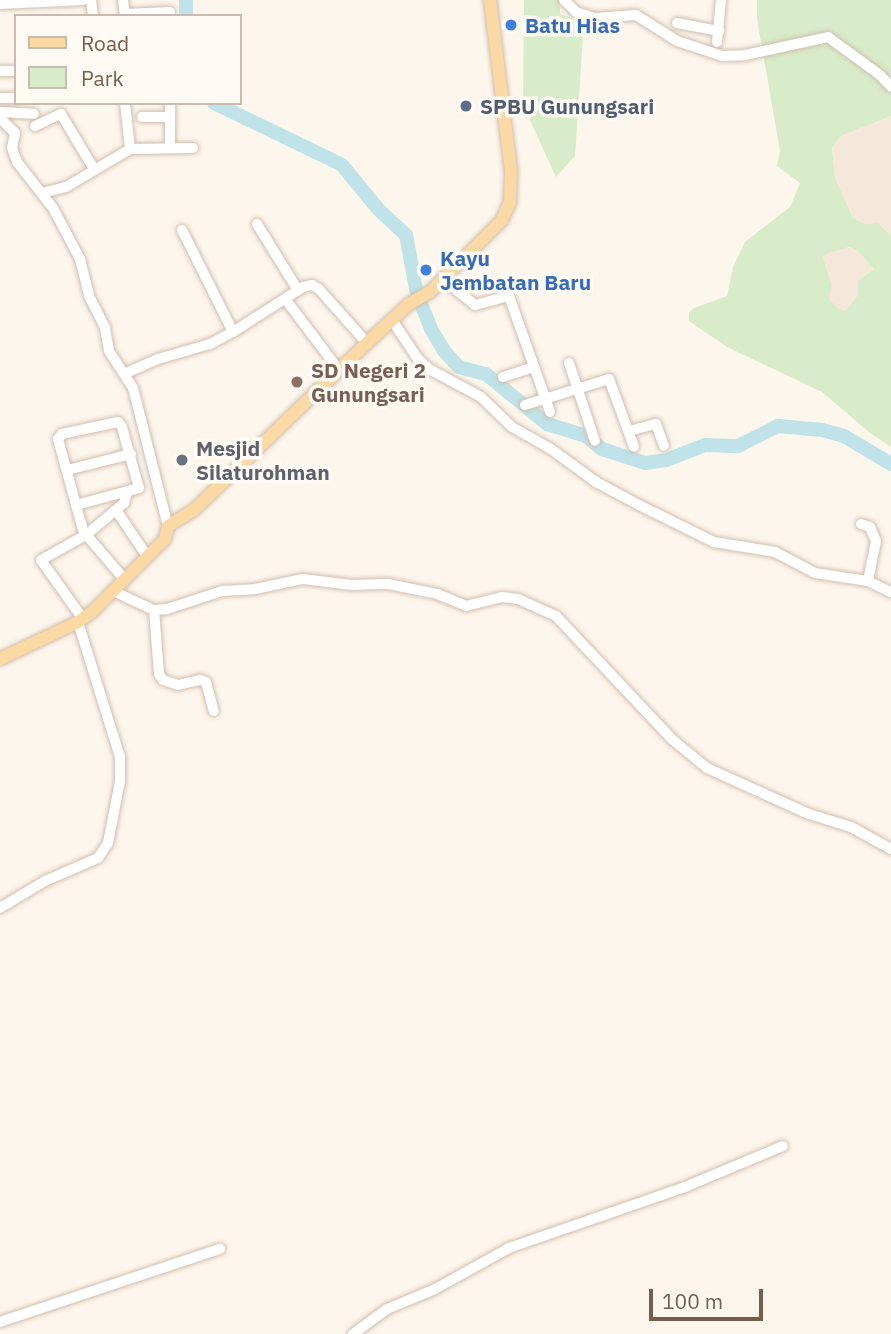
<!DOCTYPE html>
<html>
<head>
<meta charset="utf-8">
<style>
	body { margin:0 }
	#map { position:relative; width:891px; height:1334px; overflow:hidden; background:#fdf6ec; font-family:"IBM Plex Sans",sans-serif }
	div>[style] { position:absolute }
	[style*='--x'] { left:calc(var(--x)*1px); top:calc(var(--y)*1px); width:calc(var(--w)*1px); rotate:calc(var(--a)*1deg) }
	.residential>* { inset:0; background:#f5e8da }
	.green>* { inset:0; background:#d8ecc9 }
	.river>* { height:14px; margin:-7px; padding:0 7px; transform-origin:7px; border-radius:7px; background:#bfe3e8 }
	.roads { filter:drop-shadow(0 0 2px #d1beb0) drop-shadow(0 0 2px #d1beb0) }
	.minor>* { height:10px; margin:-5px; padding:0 5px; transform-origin:5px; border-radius:5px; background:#fff }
	.major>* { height:12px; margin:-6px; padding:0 6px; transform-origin:6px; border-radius:6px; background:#fbd9a5 }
	.dots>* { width:19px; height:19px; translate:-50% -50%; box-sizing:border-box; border:4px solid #fffaf3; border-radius:50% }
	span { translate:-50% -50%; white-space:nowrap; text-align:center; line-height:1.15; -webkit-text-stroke:7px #fffaf3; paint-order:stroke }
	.shop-label { font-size:21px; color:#366cbe; font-weight:700 }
	.left { translate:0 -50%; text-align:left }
	.service-label { font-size:21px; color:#4e5e75; font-weight:700 }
	.education-label { font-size:21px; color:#785e54; font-weight:700 }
	.worship-label { font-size:21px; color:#5b616d; font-weight:700 }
	.legend { position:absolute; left:14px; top:14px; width:228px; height:91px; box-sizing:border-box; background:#fffaf3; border:2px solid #cabbb1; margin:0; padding:9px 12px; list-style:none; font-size:21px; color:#7a5c4d }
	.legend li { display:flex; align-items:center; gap:14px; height:35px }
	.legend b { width:35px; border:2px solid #cabbb1 }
	.scale { position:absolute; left:649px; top:1289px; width:114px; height:32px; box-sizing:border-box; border:4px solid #7a5c4d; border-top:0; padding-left:9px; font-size:21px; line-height:24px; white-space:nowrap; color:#7a5c4d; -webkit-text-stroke:5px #fffaf3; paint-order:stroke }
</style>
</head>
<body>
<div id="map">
	<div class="residential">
		<div style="clip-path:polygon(891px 116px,891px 236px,878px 223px,865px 224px,853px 218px,835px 177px,832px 147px,841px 136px)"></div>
		<div style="clip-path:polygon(848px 247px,858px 251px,874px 269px,858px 281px,858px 295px,846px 310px,839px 309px,829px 299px,832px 285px,823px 257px,828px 252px)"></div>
	</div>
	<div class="green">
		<div style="clip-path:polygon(524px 0,560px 0,560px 14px,584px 22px,575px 156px,556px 177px,523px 105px)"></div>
		<div style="clip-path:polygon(evenodd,757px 0,891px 0,891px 116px,841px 136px,832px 147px,835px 177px,853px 218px,865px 224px,878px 223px,891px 236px,891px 447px,870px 433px,822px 392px,727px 347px,689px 321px,689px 313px,694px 308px,727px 296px,733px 267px,745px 242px,790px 207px,800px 183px,777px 166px,780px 151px,757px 19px,757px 0,849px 247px,858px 251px,874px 269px,858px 281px,858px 295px,846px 310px,839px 309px,829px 299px,832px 285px,823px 257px,828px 253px,849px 247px)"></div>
	</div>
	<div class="river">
		<div style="--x:186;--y:16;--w:16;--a:-90"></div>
		<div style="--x:214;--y:103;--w:142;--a:25.8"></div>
		<div style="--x:342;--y:165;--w:58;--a:50.6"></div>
		<div style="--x:379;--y:210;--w:37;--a:43"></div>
		<div style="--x:406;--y:235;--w:60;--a:79.4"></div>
		<div style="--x:417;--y:294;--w:38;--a:68"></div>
		<div style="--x:431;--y:329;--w:26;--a:59"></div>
		<div style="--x:444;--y:351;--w:22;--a:47"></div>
		<div style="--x:459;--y:367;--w:28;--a:15"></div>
		<div style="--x:486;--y:374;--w:79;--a:39.3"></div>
		<div style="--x:547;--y:424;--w:41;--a:17.1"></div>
		<div style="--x:586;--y:436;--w:21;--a:39"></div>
		<div style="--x:602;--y:449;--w:45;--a:18"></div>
		<div style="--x:645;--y:463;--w:21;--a:-8"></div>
		<div style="--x:666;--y:460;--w:42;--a:-21"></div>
		<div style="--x:705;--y:445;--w:33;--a:2"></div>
		<div style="--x:738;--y:446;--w:45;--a:-26.6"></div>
		<div style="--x:778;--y:426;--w:44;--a:5.2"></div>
		<div style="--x:822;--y:430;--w:23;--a:15"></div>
		<div style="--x:844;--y:436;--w:55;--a:30.8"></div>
	</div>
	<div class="roads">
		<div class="minor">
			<div style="--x:91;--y:0;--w:16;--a:83"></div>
			<div style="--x:123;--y:0;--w:16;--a:83"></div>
			<div style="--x:564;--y:0;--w:17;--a:45"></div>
			<div style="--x:576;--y:12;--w:20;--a:18"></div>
			<div style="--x:595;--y:18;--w:41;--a:-4.2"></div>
			<div style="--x:636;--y:15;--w:49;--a:32.4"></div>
			<div style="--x:677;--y:41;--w:47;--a:18.4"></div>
			<div style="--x:722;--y:56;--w:23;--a:-2"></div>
			<div style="--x:745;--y:55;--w:85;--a:-12.2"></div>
			<div style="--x:828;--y:37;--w:64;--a:36.2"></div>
			<div style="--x:880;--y:75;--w:16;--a:47"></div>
			<div style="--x:0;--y:4;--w:83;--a:-2.8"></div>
			<div style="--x:125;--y:14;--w:45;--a:-2.5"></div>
			<div style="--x:677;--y:23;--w:43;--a:10.8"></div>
			<div style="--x:717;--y:42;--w:42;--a:-84.6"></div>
			<div style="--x:0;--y:71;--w:16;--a:0"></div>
			<div style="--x:0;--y:98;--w:16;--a:0"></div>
			<div style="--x:125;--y:103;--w:46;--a:83.8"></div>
			<div style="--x:0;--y:112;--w:34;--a:3"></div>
			<div style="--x:142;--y:117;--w:28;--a:0"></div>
			<div style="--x:0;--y:118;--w:21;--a:45"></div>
			<div style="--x:15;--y:133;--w:15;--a:101"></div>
			<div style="--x:12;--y:148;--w:15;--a:70"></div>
			<div style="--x:17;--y:162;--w:58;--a:52"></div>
			<div style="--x:53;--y:208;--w:58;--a:62.1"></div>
			<div style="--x:80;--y:259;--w:38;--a:76"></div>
			<div style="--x:89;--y:296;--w:36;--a:63"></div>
			<div style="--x:105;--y:328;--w:23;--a:80"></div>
			<div style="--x:109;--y:351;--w:44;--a:57"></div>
			<div style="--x:133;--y:388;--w:142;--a:75.8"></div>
			<div style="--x:35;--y:126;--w:29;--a:-25"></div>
			<div style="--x:61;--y:114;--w:64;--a:59"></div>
			<div style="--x:170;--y:147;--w:44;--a:-90"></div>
			<div style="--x:42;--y:193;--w:25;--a:-14"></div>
			<div style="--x:66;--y:187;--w:74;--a:-30.7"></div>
			<div style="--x:130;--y:149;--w:63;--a:-0.9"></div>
			<div style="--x:257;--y:224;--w:78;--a:58.2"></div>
			<div style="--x:182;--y:230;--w:114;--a:63.4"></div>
			<div style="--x:233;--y:332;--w:83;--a:-32.7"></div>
			<div style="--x:303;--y:287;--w:9;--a:-13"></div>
			<div style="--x:312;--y:285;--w:8;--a:30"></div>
			<div style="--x:319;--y:289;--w:72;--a:48.4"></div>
			<div style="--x:443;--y:279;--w:41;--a:39.1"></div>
			<div style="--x:475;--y:305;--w:35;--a:-15"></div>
			<div style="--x:509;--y:296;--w:123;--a:70.5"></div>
			<div style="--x:286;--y:300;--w:88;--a:52.9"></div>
			<div style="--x:392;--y:320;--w:47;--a:56.3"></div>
			<div style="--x:418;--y:359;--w:15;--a:42"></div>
			<div style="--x:429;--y:369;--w:59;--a:28.3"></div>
			<div style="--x:481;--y:397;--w:43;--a:44.1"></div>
			<div style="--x:512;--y:427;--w:45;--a:29.4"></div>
			<div style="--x:551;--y:449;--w:56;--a:36.3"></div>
			<div style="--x:596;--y:482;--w:49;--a:28.1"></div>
			<div style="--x:639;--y:505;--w:84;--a:26.3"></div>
			<div style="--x:714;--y:542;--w:62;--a:9.3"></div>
			<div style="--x:775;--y:552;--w:45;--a:27.7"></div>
			<div style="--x:815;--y:573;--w:54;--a:8.6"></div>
			<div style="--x:868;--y:581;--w:25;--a:26"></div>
			<div style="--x:569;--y:363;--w:82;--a:71.6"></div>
			<div style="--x:124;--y:374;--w:37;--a:-24"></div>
			<div style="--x:158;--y:359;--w:54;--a:-16.1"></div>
			<div style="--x:210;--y:344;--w:26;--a:-28"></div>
			<div style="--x:503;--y:377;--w:33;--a:-18"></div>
			<div style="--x:525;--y:405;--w:88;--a:-17.2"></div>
			<div style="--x:609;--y:379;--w:72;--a:69.8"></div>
			<div style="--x:629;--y:431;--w:28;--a:-15"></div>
			<div style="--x:656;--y:424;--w:23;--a:70"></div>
			<div style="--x:67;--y:470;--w:66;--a:-14"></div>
			<div style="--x:76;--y:505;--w:65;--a:-15.1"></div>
			<div style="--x:139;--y:488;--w:63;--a:-105.6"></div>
			<div style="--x:122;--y:427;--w:6;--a:-129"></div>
			<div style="--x:118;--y:422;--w:57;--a:167.9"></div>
			<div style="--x:62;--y:434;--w:6;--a:129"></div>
			<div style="--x:58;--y:439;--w:91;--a:74.7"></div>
			<div style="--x:82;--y:527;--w:5;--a:68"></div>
			<div style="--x:84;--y:532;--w:63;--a:49.5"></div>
			<div style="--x:116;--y:510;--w:55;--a:56"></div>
			<div style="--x:861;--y:524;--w:9;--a:18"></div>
			<div style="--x:870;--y:527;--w:15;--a:67"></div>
			<div style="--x:876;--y:541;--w:41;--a:101.3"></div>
			<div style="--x:113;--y:591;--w:45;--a:24.9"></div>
			<div style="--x:154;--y:610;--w:13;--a:-4"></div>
			<div style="--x:167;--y:609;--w:58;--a:-18.1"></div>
			<div style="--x:222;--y:591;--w:33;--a:-3"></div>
			<div style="--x:255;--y:589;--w:49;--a:-11.8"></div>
			<div style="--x:303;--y:579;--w:49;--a:7"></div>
			<div style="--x:352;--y:585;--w:36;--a:-2"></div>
			<div style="--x:388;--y:584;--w:50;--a:11.5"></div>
			<div style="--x:437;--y:594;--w:31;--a:22"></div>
			<div style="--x:466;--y:606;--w:37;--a:-14"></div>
			<div style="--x:502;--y:597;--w:16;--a:7"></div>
			<div style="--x:518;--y:599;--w:42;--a:24.1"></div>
			<div style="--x:556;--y:616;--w:170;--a:46.7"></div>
			<div style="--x:673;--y:740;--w:44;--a:39.5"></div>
			<div style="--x:707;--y:768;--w:112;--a:24.3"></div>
			<div style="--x:809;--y:814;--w:44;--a:17.2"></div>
			<div style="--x:851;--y:827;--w:46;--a:28.8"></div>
			<div style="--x:154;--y:610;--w:64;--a:85.5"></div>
			<div style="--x:159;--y:674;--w:7;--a:56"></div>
			<div style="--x:163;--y:680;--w:16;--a:18"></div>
			<div style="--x:178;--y:685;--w:23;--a:-13"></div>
			<div style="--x:200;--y:680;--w:6;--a:18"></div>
			<div style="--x:206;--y:682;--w:30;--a:75"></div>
			<div style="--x:83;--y:619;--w:72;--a:-125.4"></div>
			<div style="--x:41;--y:560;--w:51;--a:-29.1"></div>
			<div style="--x:86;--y:535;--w:50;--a:-40.1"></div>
			<div style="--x:124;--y:503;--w:10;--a:-73"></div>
			<div style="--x:0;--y:908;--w:52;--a:-31"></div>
			<div style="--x:45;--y:881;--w:58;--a:-23.5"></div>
			<div style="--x:98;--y:858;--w:18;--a:-56"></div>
			<div style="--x:108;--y:843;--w:63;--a:-79"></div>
			<div style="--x:120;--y:781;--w:24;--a:-90"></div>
			<div style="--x:120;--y:757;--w:141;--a:-107.3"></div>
			<div style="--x:0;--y:1322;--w:232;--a:-18.4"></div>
			<div style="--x:353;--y:1334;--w:42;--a:-36.3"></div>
			<div style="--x:387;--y:1309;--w:52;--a:-22.6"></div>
			<div style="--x:435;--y:1289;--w:85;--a:-29"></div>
			<div style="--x:509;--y:1248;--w:186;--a:-19.1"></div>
			<div style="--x:685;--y:1187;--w:106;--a:-22.7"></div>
		</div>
		<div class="major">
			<div style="--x:0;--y:659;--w:86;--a:-25.4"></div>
			<div style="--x:78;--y:622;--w:19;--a:-36"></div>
			<div style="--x:93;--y:611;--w:102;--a:-45"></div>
			<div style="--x:165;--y:539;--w:13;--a:-77"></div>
			<div style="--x:168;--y:526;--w:31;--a:-32"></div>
			<div style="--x:194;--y:510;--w:240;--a:-44"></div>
			<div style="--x:367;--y:343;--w:57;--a:-42.9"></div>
			<div style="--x:409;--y:304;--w:24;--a:-30"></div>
			<div style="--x:430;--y:292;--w:102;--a:-45"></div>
			<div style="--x:502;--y:220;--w:20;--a:-66"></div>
			<div style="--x:510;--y:202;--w:31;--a:-88"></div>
			<div style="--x:511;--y:171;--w:172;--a:-97"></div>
		</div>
	</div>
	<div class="dots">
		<div style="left:511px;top:25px;background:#3f7fe0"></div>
		<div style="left:466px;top:106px;background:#5c6f8a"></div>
		<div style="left:426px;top:270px;background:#3f7fe0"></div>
		<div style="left:297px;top:382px;background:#8d6e63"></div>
		<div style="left:182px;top:460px;background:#6b7280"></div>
	</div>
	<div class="shop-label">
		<span class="left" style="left:525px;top:25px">Batu Hias</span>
		<span class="left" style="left:440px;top:270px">Kayu<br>Jembatan Baru</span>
	</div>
	<div class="service-label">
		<span class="left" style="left:480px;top:106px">SPBU Gunungsari</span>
	</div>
	<div class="education-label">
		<span class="left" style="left:311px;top:382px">SD Negeri 2<br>Gunungsari</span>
	</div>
	<div class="worship-label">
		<span class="left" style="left:196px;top:460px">Mesjid<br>Silaturohman</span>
	</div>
	<ul class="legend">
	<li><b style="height:9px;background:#fbd9a5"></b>Road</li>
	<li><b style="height:19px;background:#d8ecc9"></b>Park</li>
	</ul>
	<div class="scale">100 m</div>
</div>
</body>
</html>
